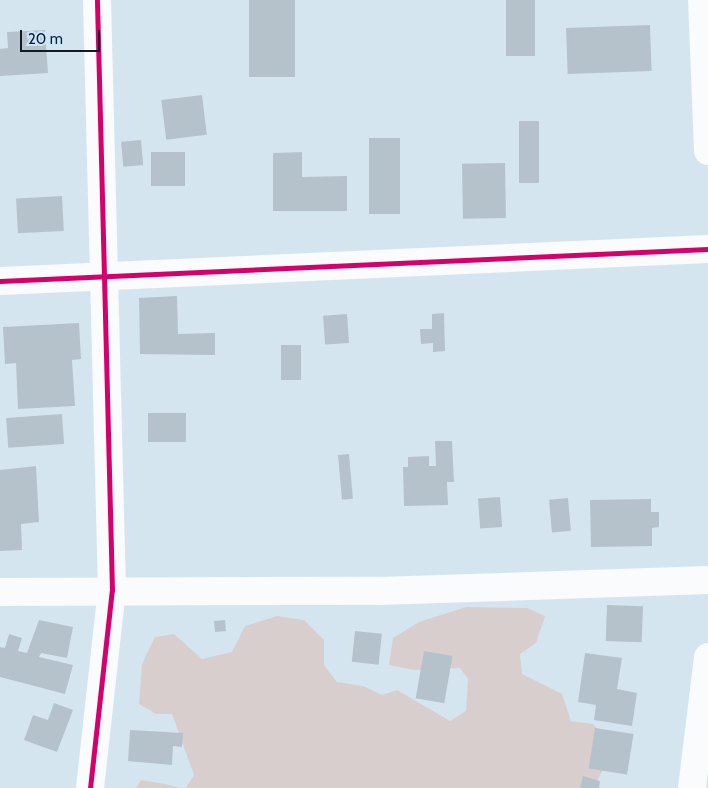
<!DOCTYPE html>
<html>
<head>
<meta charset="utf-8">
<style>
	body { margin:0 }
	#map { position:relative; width:708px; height:788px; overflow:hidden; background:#d5e5f0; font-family:Cabin,sans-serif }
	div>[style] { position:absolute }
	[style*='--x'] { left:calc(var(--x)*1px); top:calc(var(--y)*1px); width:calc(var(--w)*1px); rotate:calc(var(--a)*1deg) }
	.green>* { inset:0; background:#d9cece }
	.building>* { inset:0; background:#b5c2cc; transform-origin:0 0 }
	.street>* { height:28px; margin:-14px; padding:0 14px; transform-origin:14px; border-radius:14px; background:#f9fbfd }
	.cycleway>* { height:5px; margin:-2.5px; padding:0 2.5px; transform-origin:2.5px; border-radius:2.5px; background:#d6006c }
	span { translate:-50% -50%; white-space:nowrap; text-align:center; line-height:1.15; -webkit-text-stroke:4.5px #cae6fb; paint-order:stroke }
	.scale { position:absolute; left:20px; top:30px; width:80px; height:22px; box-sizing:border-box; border:2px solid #121b23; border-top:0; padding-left:6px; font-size:15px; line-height:18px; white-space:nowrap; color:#121b23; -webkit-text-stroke:4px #cae6fb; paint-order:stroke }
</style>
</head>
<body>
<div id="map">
	<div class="green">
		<div style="clip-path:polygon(466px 607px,527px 608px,545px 616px,536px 643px,520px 654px,522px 674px,562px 694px,571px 721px,593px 724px,615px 748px,593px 788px,186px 788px,194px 775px,172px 714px,156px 714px,139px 704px,142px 664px,155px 637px,174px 634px,202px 659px,232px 652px,245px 626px,277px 616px,304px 620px,324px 640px,324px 665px,337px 682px,363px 686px,382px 695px,397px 690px,450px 721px,466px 711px,468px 679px,460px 668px,414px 670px,389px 665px,393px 638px,419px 622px)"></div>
		<div style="clip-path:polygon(141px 780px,165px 784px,180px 788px,136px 788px)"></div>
	</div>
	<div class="building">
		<div style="left:249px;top:0;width:46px;height:77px"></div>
		<div style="left:506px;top:0;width:29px;height:56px"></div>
		<div style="left:650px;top:25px;width:46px;height:84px;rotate:88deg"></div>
		<div style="clip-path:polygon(45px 30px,48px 73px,0 76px,0 49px,8px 48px,7px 32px)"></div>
		<div style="left:202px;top:95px;width:40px;height:41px;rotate:83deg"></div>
		<div style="left:519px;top:121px;width:20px;height:62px"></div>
		<div style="left:369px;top:138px;width:31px;height:76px"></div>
		<div style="left:141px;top:140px;width:25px;height:20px;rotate:85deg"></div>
		<div style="left:151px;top:152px;width:34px;height:34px"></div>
		<div style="clip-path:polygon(302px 152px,302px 177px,347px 176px,347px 211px,273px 211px,273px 153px)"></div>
		<div style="left:505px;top:163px;width:55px;height:43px;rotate:89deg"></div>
		<div style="left:62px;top:196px;width:35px;height:46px;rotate:87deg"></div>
		<div style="clip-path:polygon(177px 296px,178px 334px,215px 333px,215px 355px,140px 354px,139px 298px)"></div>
		<div style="clip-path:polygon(444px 313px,445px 351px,433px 352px,433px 343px,421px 344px,420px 329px,432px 329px,432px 314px)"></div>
		<div style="left:347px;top:314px;width:29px;height:24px;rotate:86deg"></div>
		<div style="clip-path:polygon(79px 323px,81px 359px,72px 360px,75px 406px,18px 409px,16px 363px,5px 364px,3px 327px)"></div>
		<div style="left:281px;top:345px;width:20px;height:35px"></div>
		<div style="left:148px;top:413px;width:38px;height:29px"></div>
		<div style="left:62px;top:414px;width:30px;height:56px;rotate:86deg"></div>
		<div style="clip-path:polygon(435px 441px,452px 441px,454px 482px,447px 482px,448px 505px,404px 506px,403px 467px,408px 467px,408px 457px,429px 456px,429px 466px,436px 466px)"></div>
		<div style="left:349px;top:454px;width:45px;height:11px;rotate:85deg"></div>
		<div style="clip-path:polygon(36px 466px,39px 522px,21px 524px,22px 550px,0 551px,0 470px)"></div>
		<div style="left:500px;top:497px;width:30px;height:22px;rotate:86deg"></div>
		<div style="left:568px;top:498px;width:33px;height:19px;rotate:85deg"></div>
		<div style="clip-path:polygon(651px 499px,651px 512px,659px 512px,659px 527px,652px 528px,652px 546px,591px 547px,590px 500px)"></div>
		<div style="left:607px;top:605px;width:36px;height:36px;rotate:2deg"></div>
		<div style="clip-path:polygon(39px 620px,73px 627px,67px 658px,41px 653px,39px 657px,73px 665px,65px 694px,0 677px,0 647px,5px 648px,9px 634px,22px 638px,18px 651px,27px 653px)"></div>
		<div style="left:225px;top:620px;width:11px;height:11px;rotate:85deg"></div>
		<div style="left:355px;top:631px;width:27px;height:31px;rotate:6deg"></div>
		<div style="left:424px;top:651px;width:29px;height:48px;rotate:10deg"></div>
		<div style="clip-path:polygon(585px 653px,622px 658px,617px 689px,637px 693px,632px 726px,594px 720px,596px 705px,578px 702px)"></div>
		<div style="clip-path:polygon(54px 703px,73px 710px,57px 752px,24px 740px,33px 715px,48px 720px)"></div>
		<div style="left:595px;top:728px;width:39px;height:41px;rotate:9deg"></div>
		<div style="clip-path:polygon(130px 730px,183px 733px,182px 747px,173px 746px,172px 765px,128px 761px)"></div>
		<div style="clip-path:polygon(583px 776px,600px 781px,599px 788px,580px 788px)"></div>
	</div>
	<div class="street">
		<div style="--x:702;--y:0;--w:151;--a:87.7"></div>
		<div style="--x:0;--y:281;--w:709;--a:-2.59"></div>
		<div style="--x:0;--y:592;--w:379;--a:-0.2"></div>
		<div style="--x:379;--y:591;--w:329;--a:-1.9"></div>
		<div style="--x:90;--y:788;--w:199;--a:-83.7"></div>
		<div style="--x:112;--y:590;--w:590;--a:-91.46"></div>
		<div style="--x:692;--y:788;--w:132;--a:-83"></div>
	</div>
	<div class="cycleway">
		<div style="--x:0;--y:281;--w:709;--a:-2.59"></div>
		<div style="--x:90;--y:788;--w:199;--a:-83.7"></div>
		<div style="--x:112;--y:590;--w:590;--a:-91.46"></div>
	</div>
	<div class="scale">20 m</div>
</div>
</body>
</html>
